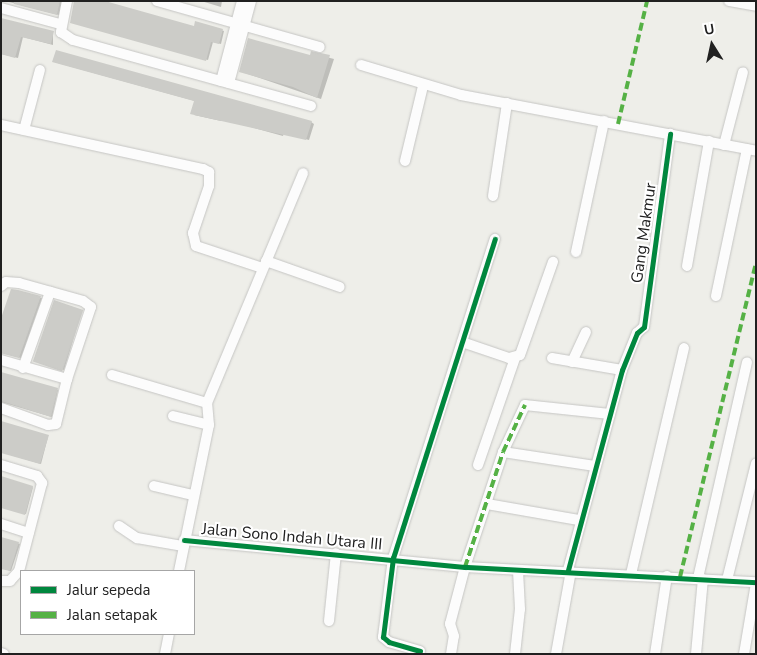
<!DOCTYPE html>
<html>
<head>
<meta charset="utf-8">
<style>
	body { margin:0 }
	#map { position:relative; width:757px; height:655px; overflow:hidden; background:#eeeee9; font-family:"Nunito Sans",sans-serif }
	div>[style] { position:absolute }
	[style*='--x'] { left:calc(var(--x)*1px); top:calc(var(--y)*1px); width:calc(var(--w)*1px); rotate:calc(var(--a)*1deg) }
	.shadow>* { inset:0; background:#0003 }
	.building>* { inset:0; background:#ccccc8; transform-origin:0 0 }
	.roads { filter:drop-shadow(0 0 1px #c5c5c3) drop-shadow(0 0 1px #c5c5c3) }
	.minor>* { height:10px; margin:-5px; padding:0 5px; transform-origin:5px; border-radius:5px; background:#fcfcfc }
	.quiet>* { height:4px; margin-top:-2px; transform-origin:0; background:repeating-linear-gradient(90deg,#55b145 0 8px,transparent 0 12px) }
	.cycleway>* { height:5px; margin:-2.5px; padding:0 2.5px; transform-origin:2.5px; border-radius:2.5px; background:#00873e }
	span { translate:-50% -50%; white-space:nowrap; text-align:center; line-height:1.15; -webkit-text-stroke:4px #fff; paint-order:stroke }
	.street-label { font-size:16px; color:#202020 }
	.frame { position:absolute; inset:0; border:2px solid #202020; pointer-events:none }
	.legend { position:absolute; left:20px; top:570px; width:175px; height:65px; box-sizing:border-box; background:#fff; border:1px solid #a6a6a6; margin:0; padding:6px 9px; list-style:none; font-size:15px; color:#202020 }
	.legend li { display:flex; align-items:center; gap:10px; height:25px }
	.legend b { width:25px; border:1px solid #a6a6a6 }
	.north { position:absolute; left:687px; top:20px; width:50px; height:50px; -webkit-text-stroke:4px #fff; paint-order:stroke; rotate:350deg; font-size:14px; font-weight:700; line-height:20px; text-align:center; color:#202020 }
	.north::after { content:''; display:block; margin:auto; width:18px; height:22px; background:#202020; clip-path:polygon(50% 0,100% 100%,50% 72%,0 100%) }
</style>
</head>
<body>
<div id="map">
	<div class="shadow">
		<div style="clip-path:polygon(5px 1px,62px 1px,59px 15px)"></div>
		<div style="clip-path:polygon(201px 1px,222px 1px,221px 7px)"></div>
		<div style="clip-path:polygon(1px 19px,53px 32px,53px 45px,23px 37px,18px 58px,1px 54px)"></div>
		<div style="clip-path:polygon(73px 23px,195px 27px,196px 23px,224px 31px,221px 44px,213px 42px,208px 60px)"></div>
		<div style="clip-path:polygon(311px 53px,334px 59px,321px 99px,245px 73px,311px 56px)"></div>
		<div style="clip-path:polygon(54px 62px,311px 122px,314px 124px,309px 140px,284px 133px,283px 136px,222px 119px,221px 121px,194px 115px,195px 101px)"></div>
		<div style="clip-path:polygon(12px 292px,42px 298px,21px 358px,1px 353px,1px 323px)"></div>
		<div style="clip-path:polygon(82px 311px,64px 370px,37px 362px)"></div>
		<div style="clip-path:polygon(1px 373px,58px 390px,52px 417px,1px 402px)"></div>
		<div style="clip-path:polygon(48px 437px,41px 464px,1px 452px)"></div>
		<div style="clip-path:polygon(33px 487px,26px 514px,1px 507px)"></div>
		<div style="clip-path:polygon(1px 538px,20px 544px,11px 571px,1px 568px)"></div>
	</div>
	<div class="building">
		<div style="clip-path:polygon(14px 1px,60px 1px,57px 15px,14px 4px)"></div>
		<div style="clip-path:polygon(74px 1px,105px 1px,194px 26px,195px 21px,223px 29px,219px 44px,211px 42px,206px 61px,70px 23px)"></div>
		<div style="clip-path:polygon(1px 18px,54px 31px,51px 44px,21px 37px,15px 58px,1px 54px)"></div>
		<div style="clip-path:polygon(248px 38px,310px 55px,311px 51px,330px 55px,317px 98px,293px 87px,239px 72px)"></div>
		<div style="clip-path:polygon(56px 50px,312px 121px,306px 140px,190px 114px,194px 101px,52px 62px)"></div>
		<div style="clip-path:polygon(18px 290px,41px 296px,19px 358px,1px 353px,1px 318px,11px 289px)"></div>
		<div style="left:54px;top:300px;width:31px;height:65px;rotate:19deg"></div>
		<div style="clip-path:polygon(1px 372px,58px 388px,51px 417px,1px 401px)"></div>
		<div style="clip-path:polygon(1px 421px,49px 435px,40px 464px,1px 453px)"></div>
		<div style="clip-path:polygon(1px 476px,33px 486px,25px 515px,1px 508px)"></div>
		<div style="clip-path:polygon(1px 537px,19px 542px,10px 571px,1px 569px)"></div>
	</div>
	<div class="roads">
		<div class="minor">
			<div style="--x:67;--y:1;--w:32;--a:101"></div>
			<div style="--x:61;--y:32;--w:14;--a:34"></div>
			<div style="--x:73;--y:40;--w:247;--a:15.5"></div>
			<div style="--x:157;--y:1;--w:169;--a:15.8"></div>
			<div style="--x:729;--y:1;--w:27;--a:10"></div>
			<div style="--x:1;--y:8;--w:61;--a:15.2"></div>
			<div style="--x:361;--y:65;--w:104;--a:16.7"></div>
			<div style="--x:461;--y:95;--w:300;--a:10.7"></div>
			<div style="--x:221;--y:81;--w:83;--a:-75.3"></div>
			<div style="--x:229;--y:83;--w:85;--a:-75"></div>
			<div style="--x:1;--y:125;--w:207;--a:12.3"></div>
			<div style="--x:203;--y:169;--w:7;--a:27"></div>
			<div style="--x:209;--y:172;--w:14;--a:90"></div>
			<div style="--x:209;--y:186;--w:50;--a:108.8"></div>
			<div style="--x:193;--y:233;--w:13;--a:77"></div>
			<div style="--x:196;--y:246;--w:70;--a:18.4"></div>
			<div style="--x:24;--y:130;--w:62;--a:-75.1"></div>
			<div style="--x:724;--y:145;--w:75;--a:-75.4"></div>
			<div style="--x:405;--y:161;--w:77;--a:-76.5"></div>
			<div style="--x:493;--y:196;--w:94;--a:-81.4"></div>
			<div style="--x:576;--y:252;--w:134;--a:-77.9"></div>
			<div style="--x:266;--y:261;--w:78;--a:19.4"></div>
			<div style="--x:687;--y:266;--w:127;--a:-80"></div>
			<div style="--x:1;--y:286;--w:6;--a:-39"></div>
			<div style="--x:6;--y:282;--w:13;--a:4"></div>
			<div style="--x:19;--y:283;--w:66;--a:15.7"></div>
			<div style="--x:83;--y:301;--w:10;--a:37"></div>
			<div style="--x:91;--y:307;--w:76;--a:108.4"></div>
			<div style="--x:67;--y:379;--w:46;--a:103.7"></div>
			<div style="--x:56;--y:424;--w:8;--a:173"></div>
			<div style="--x:48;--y:425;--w:50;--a:-160.1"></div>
			<div style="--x:716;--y:296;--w:150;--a:-78.1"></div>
			<div style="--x:462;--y:342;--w:50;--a:18.8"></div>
			<div style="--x:509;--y:358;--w:11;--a:-15"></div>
			<div style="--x:520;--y:355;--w:99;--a:-70.5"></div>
			<div style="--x:552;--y:358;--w:71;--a:9.7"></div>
			<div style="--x:1;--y:360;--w:69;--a:16.1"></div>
			<div style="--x:572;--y:362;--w:33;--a:-65"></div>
			<div style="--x:23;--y:368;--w:81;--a:-70.4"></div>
			<div style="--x:112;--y:375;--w:99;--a:16.4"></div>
			<div style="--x:173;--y:416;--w:37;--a:14"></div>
			<div style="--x:503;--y:452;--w:93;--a:8.7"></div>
			<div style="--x:1;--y:465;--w:38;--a:17"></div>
			<div style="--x:37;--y:476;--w:9;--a:54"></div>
			<div style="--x:42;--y:483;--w:91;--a:104.6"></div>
			<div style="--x:19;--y:571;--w:13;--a:132"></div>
			<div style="--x:10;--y:581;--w:9;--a:180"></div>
			<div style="--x:478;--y:465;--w:113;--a:-70.9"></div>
			<div style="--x:154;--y:486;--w:39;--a:13"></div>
			<div style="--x:487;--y:504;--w:93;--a:9.9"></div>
			<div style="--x:1;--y:524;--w:29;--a:18"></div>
			<div style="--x:119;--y:526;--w:22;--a:34"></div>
			<div style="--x:137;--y:538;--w:47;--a:9.9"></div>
			<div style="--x:184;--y:540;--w:282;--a:5.5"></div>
			<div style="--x:465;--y:567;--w:291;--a:3"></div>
			<div style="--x:568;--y:570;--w:207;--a:-74.9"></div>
			<div style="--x:622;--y:370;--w:40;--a:-68"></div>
			<div style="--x:637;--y:333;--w:9;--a:-41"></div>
			<div style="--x:644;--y:327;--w:195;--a:-82.3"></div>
			<div style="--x:179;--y:571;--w:149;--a:-78.4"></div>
			<div style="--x:209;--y:425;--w:22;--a:-95"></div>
			<div style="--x:207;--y:403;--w:249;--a:-67.3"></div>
			<div style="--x:631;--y:574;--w:232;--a:-76.8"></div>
			<div style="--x:698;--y:578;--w:221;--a:-77.2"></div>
			<div style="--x:727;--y:580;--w:120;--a:-76"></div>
			<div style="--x:329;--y:621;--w:68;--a:-84.1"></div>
			<div style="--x:420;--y:651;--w:32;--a:-164"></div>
			<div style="--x:389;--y:642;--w:8;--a:-140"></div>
			<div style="--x:383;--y:637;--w:80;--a:-82.8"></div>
			<div style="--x:393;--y:558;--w:335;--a:-72.3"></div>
			<div style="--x:1;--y:653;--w:3;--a:18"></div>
			<div style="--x:165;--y:654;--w:20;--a:-79"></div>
			<div style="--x:451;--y:654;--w:18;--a:-81"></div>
			<div style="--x:454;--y:636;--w:13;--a:-108"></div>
			<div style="--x:450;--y:624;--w:59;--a:-75.3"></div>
			<div style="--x:465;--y:567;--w:121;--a:-71.7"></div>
			<div style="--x:503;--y:452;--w:52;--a:-64.9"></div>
			<div style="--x:525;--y:405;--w:85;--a:6"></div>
			<div style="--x:515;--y:654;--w:45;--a:-83.7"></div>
			<div style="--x:520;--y:609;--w:39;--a:-93"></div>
			<div style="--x:556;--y:654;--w:84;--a:-79.8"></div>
			<div style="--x:655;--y:654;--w:79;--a:-81.3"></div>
			<div style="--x:696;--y:654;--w:75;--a:-84.7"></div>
			<div style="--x:744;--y:654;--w:72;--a:-80.4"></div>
		</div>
	</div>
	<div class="quiet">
		<div style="--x:618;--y:124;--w:126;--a:-76.7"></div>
		<div style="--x:465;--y:567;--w:121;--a:-71.7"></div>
		<div style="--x:503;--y:452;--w:52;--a:-64.9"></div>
		<div style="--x:680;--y:577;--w:322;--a:-76.4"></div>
	</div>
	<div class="cycleway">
		<div style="--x:184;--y:540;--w:282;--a:5.5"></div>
		<div style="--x:465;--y:567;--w:291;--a:3"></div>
		<div style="--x:568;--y:570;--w:207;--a:-74.9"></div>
		<div style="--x:622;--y:370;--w:40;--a:-68"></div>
		<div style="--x:637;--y:333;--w:9;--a:-41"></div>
		<div style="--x:644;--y:327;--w:195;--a:-82.3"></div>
		<div style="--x:420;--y:651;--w:32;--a:-164"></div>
		<div style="--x:389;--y:642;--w:8;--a:-140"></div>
		<div style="--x:383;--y:637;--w:80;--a:-82.8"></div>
		<div style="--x:393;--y:558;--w:335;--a:-72.3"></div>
	</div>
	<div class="street-label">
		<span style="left:644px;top:233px;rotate:-82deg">Gang Makmur</span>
		<span style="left:292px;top:537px;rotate:5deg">Jalan Sono Indah Utara III</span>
	</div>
	<div class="frame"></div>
	<ul class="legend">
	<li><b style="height:6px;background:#00873e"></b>Jalur sepeda</li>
	<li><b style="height:6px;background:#55b145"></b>Jalan setapak</li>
	</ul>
	<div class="north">U</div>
</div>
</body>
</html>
